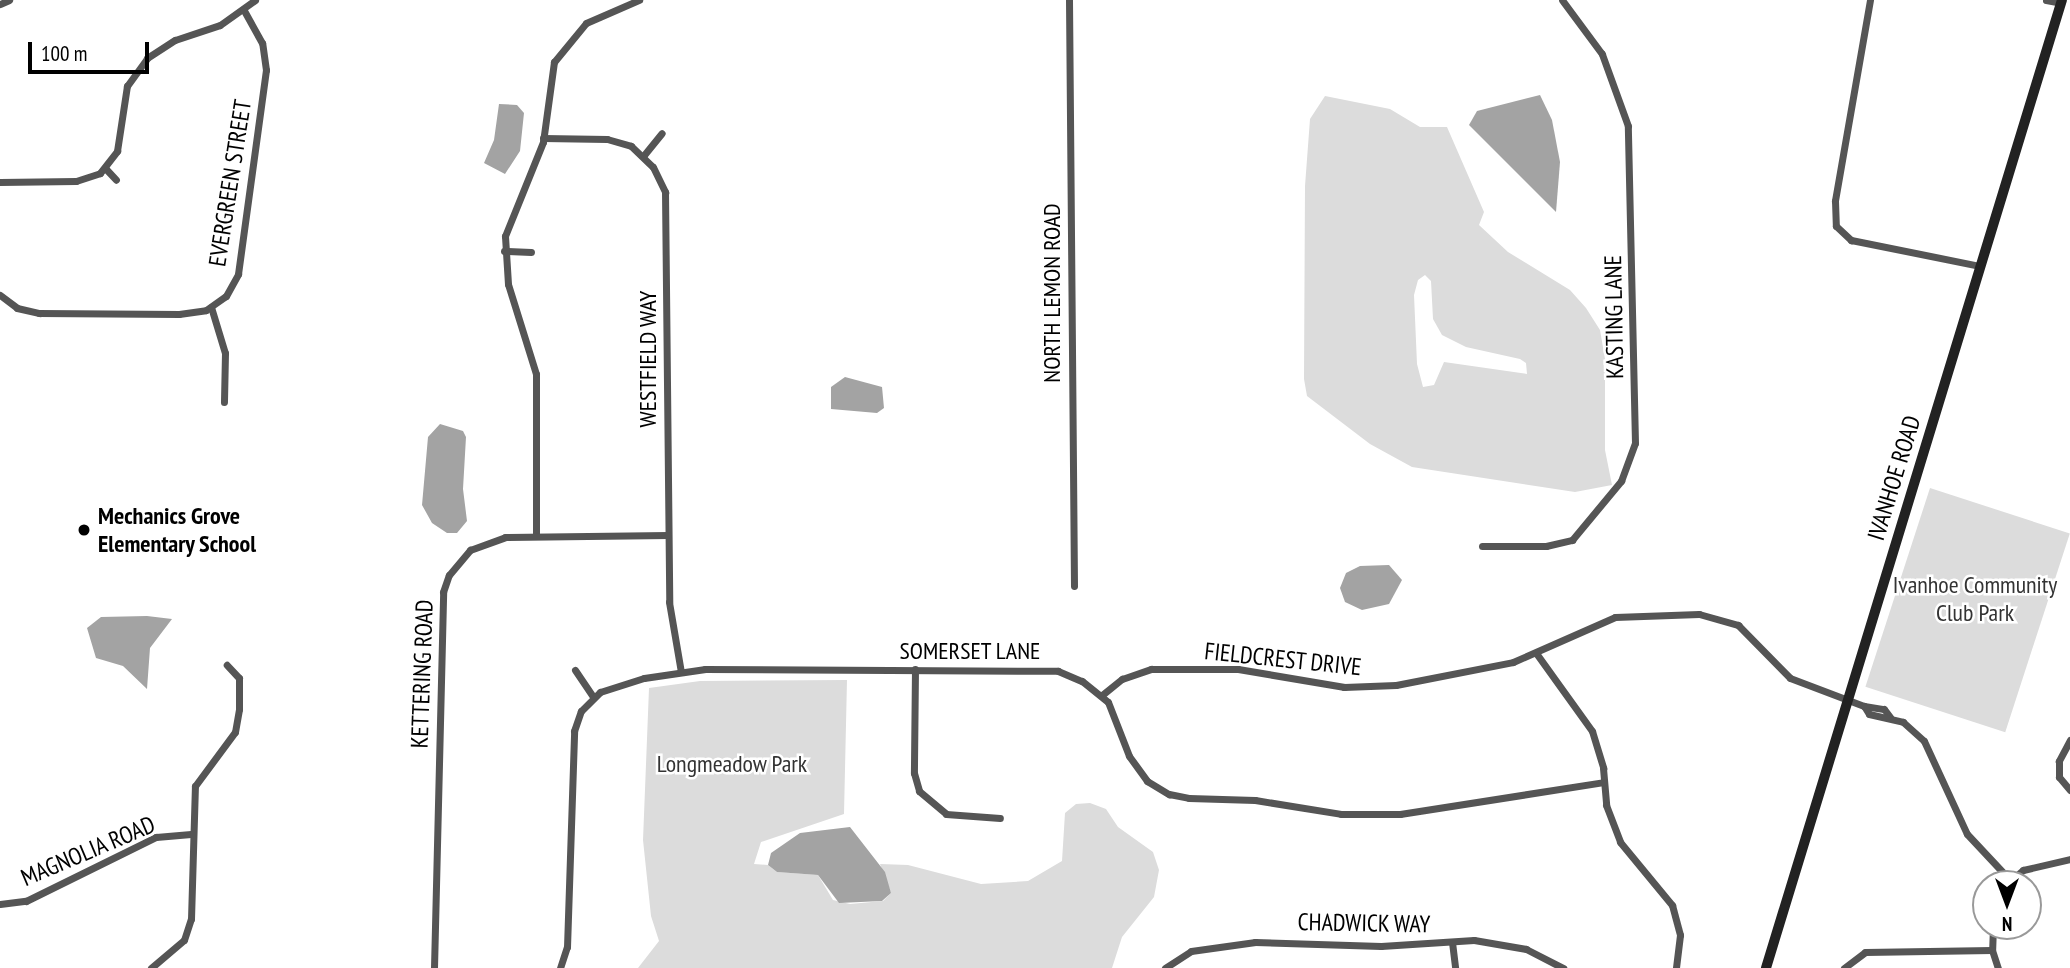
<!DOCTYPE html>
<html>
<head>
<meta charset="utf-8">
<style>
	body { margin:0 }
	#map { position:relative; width:2070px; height:968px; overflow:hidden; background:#fff; font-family:"PT Sans Narrow",sans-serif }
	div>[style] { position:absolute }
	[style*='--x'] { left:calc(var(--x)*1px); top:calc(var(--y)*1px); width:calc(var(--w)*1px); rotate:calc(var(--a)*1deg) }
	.green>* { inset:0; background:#dcdcdc; transform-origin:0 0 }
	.water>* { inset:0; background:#a3a3a3 }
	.minor>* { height:7px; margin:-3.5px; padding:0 3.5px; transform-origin:3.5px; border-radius:3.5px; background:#555 }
	.secondary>* { height:10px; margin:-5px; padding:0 5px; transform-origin:5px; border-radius:5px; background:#222 }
	.dots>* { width:19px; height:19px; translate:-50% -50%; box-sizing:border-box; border:4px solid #fff; border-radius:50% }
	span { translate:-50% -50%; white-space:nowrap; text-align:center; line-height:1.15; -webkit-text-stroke:5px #fff; paint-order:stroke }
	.street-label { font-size:24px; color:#000 }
	.poi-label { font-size:24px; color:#000; font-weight:700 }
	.left { translate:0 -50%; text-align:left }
	.park-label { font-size:24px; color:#333 }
	.north { position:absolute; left:1972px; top:870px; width:70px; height:70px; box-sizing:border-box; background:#fff; border:2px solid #999; border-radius:50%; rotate:180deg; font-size:19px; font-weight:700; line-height:28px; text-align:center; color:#000 }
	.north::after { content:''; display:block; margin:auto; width:24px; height:32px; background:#000; clip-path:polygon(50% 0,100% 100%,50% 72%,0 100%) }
	.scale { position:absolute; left:28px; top:42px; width:121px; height:32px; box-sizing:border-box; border:4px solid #000; border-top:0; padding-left:9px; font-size:21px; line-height:24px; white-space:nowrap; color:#000; -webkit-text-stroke:5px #fff; paint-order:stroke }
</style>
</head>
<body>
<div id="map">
	<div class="green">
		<div style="clip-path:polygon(evenodd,1325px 96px,1390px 109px,1420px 127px,1447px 127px,1484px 212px,1479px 225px,1508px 252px,1570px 290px,1586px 308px,1600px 330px,1605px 359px,1605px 450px,1612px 485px,1575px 492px,1412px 467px,1370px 444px,1307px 396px,1304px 379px,1305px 186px,1310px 119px,1325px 96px,1425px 275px,1431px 281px,1433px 319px,1442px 335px,1466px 347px,1520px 359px,1526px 363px,1527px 374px,1444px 362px,1434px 385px,1423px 387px,1417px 364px,1414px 295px,1418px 280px,1425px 275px)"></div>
		<div style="left:1930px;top:488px;width:147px;height:209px;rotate:18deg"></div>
		<div style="clip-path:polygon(847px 680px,844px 814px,761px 842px,754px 864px,768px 865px,777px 872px,818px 875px,833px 900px,850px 904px,883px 901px,891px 893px,880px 864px,908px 865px,981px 884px,1028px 881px,1062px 861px,1065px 813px,1076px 804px,1090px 803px,1106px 809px,1118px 827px,1153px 852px,1159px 870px,1154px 897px,1122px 937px,1112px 968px,638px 968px,659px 941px,651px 916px,643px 840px,649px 688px,700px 681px)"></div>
	</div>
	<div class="water">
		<div style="clip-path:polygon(1540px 95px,1552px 120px,1560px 162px,1556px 212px,1469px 125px,1477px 111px)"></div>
		<div style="clip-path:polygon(499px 104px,517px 105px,524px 113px,520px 151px,505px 174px,484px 163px,494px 140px)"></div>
		<div style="clip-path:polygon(845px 377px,882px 387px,884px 408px,877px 413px,831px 409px,831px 387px)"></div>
		<div style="clip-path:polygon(440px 424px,463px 431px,466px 437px,463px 489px,467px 521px,457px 533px,447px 533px,432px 523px,422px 505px,428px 437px)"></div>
		<div style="clip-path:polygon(1389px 565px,1402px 580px,1389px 604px,1362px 610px,1345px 602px,1340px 588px,1346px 573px,1360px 566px)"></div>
		<div style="clip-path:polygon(147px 616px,172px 619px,150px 648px,147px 689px,123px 666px,96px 658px,87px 628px,101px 617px)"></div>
		<div style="clip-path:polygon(850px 827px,885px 872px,891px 893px,882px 901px,839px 903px,818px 875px,777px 872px,768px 865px,771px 853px,800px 833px)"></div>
	</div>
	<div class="minor">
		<div style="--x:1069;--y:0;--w:586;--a:89.51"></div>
		<div style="--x:1870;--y:0;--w:204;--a:99.9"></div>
		<div style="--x:1835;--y:201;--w:25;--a:88"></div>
		<div style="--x:1836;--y:226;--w:21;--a:43"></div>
		<div style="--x:1851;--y:240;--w:132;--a:11.4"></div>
		<div style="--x:2046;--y:0;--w:15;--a:11"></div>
		<div style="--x:0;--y:4;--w:10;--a:-24"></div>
		<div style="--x:543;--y:138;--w:64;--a:0.9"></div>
		<div style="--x:607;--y:139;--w:25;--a:16"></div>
		<div style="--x:631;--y:146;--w:30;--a:44"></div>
		<div style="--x:653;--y:167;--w:28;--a:64"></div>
		<div style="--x:665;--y:192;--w:410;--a:89.4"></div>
		<div style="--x:669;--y:602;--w:71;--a:80.3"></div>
		<div style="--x:644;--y:155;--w:28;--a:-51"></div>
		<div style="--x:105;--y:168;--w:16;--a:47"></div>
		<div style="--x:0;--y:182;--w:76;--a:-0.8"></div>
		<div style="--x:76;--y:181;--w:25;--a:-18"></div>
		<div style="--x:100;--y:173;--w:28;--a:-52"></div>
		<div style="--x:117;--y:151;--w:66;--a:-81.3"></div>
		<div style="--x:127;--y:86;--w:34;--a:-54"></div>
		<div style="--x:147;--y:58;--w:33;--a:-33"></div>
		<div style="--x:175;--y:40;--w:47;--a:-18.4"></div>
		<div style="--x:220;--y:25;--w:43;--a:-35.5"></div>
		<div style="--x:504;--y:251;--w:27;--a:2"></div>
		<div style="--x:0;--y:295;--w:21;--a:37"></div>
		<div style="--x:17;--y:308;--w:23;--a:13"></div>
		<div style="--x:39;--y:313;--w:140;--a:0.4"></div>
		<div style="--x:179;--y:314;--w:27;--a:-8"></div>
		<div style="--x:206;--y:310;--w:24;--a:-35"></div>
		<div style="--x:226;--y:296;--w:25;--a:-61"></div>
		<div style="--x:238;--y:274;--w:206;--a:-82.2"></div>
		<div style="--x:266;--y:70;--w:27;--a:-98"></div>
		<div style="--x:262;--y:43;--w:38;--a:-119"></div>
		<div style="--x:211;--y:307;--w:48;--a:73.1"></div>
		<div style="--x:225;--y:353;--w:49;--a:91.2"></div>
		<div style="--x:536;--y:536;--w:162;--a:-90"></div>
		<div style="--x:536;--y:374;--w:94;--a:-107.3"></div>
		<div style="--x:508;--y:284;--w:48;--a:-93.6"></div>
		<div style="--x:505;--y:236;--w:101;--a:-68"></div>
		<div style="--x:543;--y:142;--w:81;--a:-82.2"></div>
		<div style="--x:554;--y:62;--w:50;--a:-50.6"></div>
		<div style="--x:586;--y:23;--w:58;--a:-23.5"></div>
		<div style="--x:1482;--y:546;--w:64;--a:0"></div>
		<div style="--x:1546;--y:546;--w:27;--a:-13"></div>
		<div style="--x:1572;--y:540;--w:77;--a:-50.3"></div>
		<div style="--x:1621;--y:481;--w:40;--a:-69.8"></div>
		<div style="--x:1635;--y:443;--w:317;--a:-91.3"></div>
		<div style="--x:1628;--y:126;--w:77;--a:-109.9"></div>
		<div style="--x:1602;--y:54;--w:67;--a:-126.5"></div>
		<div style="--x:1536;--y:653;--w:96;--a:54.3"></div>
		<div style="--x:1592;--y:731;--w:39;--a:73"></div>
		<div style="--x:1603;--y:768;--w:37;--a:85"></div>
		<div style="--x:1606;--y:805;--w:40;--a:69"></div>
		<div style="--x:1620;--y:842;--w:82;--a:50.5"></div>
		<div style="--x:1672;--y:905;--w:31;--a:75"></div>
		<div style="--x:1680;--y:935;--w:33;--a:97"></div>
		<div style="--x:915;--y:669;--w:104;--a:90.6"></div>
		<div style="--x:914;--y:773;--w:19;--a:74"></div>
		<div style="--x:919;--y:791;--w:35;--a:40"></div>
		<div style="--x:946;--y:814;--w:54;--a:4.2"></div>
		<div style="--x:575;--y:670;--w:32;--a:56"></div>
		<div style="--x:1102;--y:695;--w:26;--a:-39"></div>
		<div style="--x:1122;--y:679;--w:31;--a:-19"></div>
		<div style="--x:1151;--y:669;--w:87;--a:0"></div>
		<div style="--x:1238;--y:669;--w:108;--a:9.6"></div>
		<div style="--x:1344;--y:687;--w:52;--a:-2.2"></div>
		<div style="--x:1396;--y:685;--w:119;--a:-11.1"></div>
		<div style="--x:1513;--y:662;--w:111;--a:-23.8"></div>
		<div style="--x:1615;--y:617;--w:84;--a:-2"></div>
		<div style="--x:1699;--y:614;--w:41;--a:15.8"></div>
		<div style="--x:1738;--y:625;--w:74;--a:45.5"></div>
		<div style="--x:1790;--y:678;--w:79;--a:20.7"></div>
		<div style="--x:1864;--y:706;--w:20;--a:9"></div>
		<div style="--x:1884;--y:709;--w:10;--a:53"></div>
		<div style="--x:1864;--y:706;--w:9;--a:58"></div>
		<div style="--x:1869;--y:714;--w:35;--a:13"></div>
		<div style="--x:1903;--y:722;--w:28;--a:42"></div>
		<div style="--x:1924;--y:741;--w:102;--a:65.2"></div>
		<div style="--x:1967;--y:834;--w:63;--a:46.9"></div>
		<div style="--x:2070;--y:740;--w:24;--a:118"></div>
		<div style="--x:2059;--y:761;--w:16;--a:90"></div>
		<div style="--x:2059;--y:777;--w:17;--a:50"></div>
		<div style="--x:2008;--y:883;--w:20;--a:-41"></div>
		<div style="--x:2023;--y:870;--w:48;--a:-13.2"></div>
		<div style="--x:0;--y:904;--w:26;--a:-7"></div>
		<div style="--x:26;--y:901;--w:145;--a:-26.2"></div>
		<div style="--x:156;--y:837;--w:35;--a:-5"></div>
		<div style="--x:1993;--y:926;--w:24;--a:92"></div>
		<div style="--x:1992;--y:950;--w:19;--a:72"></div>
		<div style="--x:1452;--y:942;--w:26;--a:83"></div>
		<div style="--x:151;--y:968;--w:43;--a:-40.3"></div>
		<div style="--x:184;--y:940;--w:22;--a:-72"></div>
		<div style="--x:191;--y:919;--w:133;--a:-88.3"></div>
		<div style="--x:195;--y:786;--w:67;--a:-53.5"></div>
		<div style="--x:235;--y:732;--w:23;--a:-80"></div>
		<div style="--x:239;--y:709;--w:31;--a:-90"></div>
		<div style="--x:239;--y:678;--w:18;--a:-133"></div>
		<div style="--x:434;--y:968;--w:376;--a:-88.6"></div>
		<div style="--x:443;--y:592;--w:18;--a:-71"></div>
		<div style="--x:449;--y:575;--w:33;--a:-50"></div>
		<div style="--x:470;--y:550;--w:37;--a:-20"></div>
		<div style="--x:505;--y:537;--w:163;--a:-0.7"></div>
		<div style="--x:560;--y:968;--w:22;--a:-72"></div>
		<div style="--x:567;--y:947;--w:216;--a:-88.1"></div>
		<div style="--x:574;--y:731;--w:21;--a:-71"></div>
		<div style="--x:581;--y:711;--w:27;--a:-45"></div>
		<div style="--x:600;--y:692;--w:46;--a:-17.7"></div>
		<div style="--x:644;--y:678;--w:62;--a:-8.4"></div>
		<div style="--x:705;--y:669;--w:353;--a:0.3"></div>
		<div style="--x:1058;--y:671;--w:26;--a:23"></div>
		<div style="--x:1082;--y:681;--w:33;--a:39"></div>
		<div style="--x:1108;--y:702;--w:58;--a:68.7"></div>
		<div style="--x:1129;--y:756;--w:31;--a:54"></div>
		<div style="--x:1147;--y:781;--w:26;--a:31"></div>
		<div style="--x:1169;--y:794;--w:20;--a:11"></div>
		<div style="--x:1189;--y:798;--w:66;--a:1.7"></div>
		<div style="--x:1255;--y:800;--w:87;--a:9.2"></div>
		<div style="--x:1341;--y:814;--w:59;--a:0"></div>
		<div style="--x:1400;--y:814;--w:206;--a:-8.9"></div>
		<div style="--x:1165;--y:968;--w:31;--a:-33"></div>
		<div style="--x:1191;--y:951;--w:65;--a:-8"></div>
		<div style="--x:1255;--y:942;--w:126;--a:1.8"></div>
		<div style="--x:1381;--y:946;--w:93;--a:-3.7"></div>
		<div style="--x:1474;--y:940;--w:53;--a:9.8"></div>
		<div style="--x:1526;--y:949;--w:42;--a:27.2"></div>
		<div style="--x:1844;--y:968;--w:26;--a:-37"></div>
		<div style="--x:1865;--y:952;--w:127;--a:-0.9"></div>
	</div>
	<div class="secondary">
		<div style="--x:1766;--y:968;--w:1012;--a:-73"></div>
	</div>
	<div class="dots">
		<div style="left:84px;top:530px;background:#000"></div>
	</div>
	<div class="street-label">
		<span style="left:230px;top:183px;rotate:-81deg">EVERGREEN STREET</span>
		<span style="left:1052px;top:293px;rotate:-90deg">NORTH LEMON ROAD</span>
		<span style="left:1614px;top:317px;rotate:-91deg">KASTING LANE</span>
		<span style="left:648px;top:359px;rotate:-90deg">WESTFIELD WAY</span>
		<span style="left:1894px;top:478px;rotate:-73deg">IVANHOE ROAD</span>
		<span style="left:970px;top:651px">SOMERSET LANE</span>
		<span style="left:1283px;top:659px;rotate:6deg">FIELDCREST DRIVE</span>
		<span style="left:422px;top:674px;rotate:-88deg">KETTERING ROAD</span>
		<span style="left:88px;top:851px;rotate:-23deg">MAGNOLIA ROAD</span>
		<span style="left:1364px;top:923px;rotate:1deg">CHADWICK WAY</span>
	</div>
	<div class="poi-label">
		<span class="left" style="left:98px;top:530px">Mechanics Grove<br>Elementary School</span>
	</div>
	<div class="park-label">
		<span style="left:1975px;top:599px">Ivanhoe Community<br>Club Park</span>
		<span style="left:732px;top:764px">Longmeadow Park</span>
	</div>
	<div class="north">N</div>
	<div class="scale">100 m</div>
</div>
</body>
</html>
